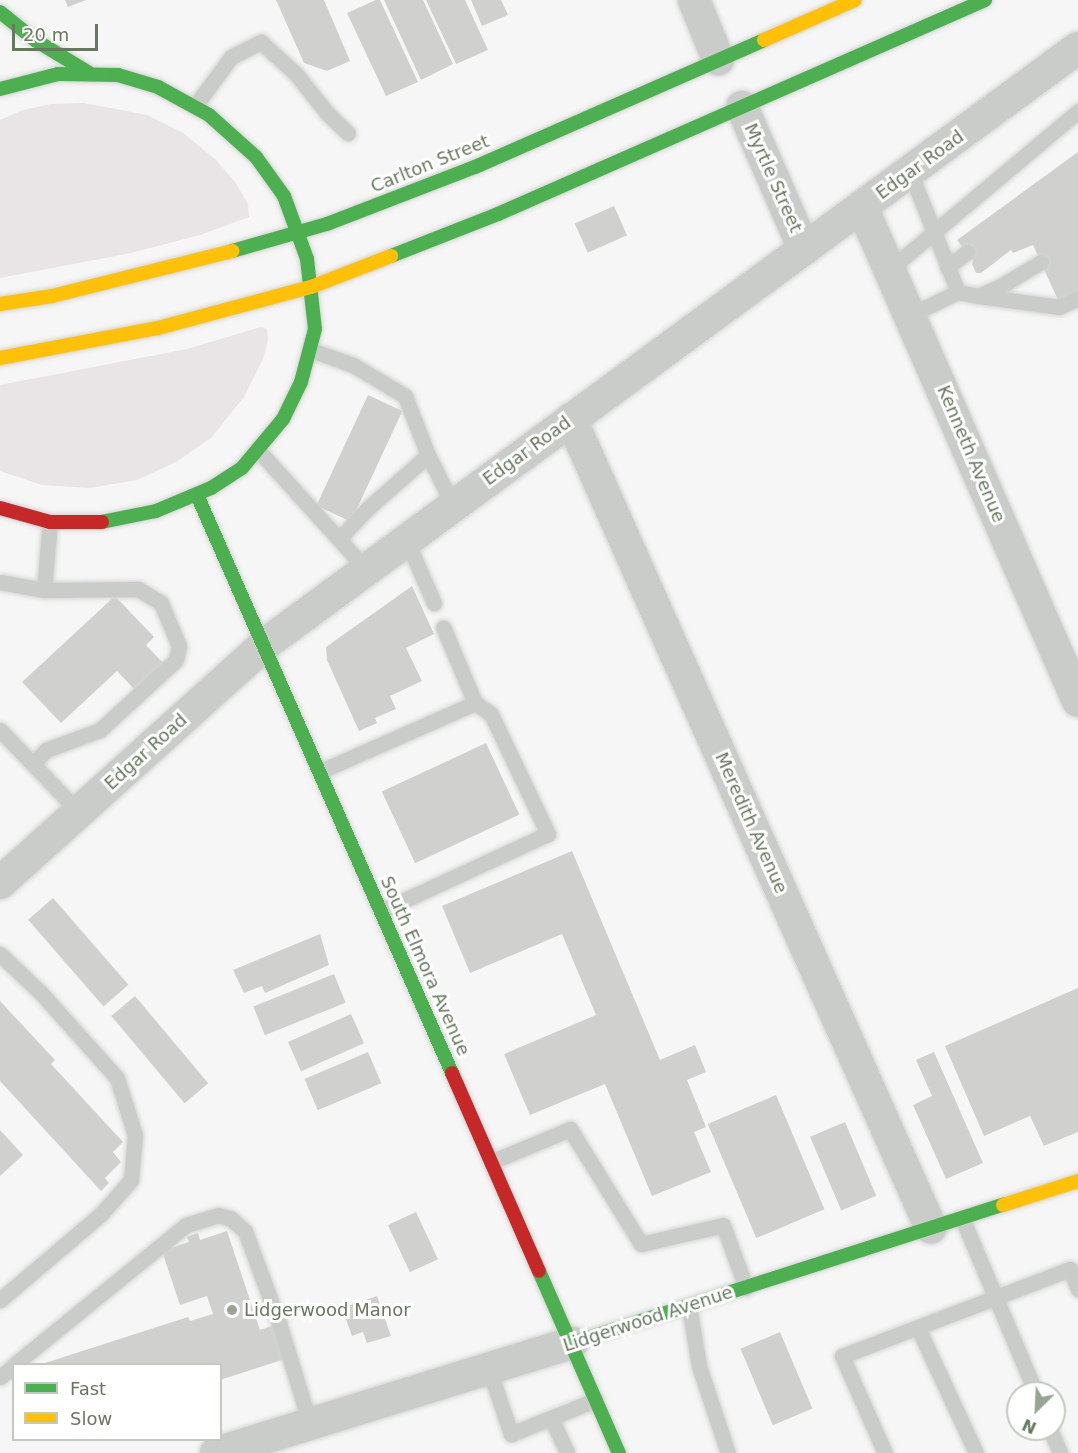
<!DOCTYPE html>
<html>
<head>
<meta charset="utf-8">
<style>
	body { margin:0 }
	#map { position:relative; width:1078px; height:1453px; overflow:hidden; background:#f7f6f7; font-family:"DejaVu Sans",sans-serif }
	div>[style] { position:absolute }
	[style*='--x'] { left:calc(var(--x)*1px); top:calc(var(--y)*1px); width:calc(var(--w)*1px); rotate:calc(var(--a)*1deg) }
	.green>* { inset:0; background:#e9e4e5 }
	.building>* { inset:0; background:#d0d1cf; transform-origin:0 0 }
	.roads { filter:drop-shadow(0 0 2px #d3d4d2) drop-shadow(0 0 2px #d3d4d2) }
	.lane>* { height:15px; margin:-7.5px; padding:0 7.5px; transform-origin:7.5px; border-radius:7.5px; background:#caccc9 }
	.street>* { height:32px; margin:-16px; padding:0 16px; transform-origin:16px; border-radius:16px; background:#caccc9 }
	.fast>* { height:14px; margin:-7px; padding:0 7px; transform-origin:7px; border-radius:7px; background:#4caf50 }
	.slow>* { height:14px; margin:-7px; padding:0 7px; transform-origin:7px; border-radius:7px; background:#ffc107 }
	.jam>* { height:14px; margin:-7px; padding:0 7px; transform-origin:7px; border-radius:7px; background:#c62828 }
	.dots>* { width:16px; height:16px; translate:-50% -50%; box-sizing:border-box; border:3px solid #fff; border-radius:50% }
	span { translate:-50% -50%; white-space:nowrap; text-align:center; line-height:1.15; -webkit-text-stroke:6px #fff; paint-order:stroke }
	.street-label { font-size:18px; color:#66795e }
	.poi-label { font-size:18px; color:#66795e }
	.left { translate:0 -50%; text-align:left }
	.legend { position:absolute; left:12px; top:1363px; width:210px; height:78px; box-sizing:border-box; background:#fff; border:2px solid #c2c9bf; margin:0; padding:8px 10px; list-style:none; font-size:18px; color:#66795e }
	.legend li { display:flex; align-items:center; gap:12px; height:30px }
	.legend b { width:30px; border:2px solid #c2c9bf }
	.north { position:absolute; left:1006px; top:1381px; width:60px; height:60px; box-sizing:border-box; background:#fff; border:2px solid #c2c9bf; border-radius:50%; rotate:204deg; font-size:16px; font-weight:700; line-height:24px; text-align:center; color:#66795e }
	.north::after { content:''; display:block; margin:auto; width:21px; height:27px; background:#99a594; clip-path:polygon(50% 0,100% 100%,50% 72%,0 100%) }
	.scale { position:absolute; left:12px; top:24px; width:86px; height:27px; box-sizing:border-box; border:3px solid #66795e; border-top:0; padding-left:8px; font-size:18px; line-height:21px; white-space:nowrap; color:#66795e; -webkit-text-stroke:4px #fff; paint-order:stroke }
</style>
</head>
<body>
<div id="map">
	<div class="green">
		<div style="clip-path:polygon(84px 103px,147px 115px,183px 133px,215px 159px,235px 182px,248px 204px,249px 217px,200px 235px,131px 253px,0 278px,0 120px,23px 110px,51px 104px)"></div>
		<div style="clip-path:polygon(261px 327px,267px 329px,268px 340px,263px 359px,244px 397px,211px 438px,176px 462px,137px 480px,90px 488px,42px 485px,0 471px,0 385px,187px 349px)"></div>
	</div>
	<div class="building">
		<div style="clip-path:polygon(65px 0,86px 0,68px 7px)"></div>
		<div style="clip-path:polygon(276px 0,324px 0,350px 61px,327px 71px,304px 63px)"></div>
		<div style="clip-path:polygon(376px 0,380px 0,418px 82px,386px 96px,347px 13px)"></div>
		<div style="clip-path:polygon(384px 0,423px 0,453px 64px,421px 80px)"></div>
		<div style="clip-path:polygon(426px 0,465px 0,488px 50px,456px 64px)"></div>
		<div style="clip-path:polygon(471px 0,501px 0,508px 15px,482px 26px)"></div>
		<div style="clip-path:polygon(1078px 152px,1078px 292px,1058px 300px,1033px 245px,1013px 253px,1011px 250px,981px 273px,976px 273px,972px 264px,973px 260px,957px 240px)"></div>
		<div style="left:614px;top:206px;width:32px;height:43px;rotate:66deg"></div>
		<div style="left:368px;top:395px;width:38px;height:122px;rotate:25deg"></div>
		<div style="clip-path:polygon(412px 586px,434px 634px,406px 648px,422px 681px,390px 696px,396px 709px,375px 718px,377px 723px,359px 731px,327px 660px,326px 647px)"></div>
		<div style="clip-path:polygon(115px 596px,154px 637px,146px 645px,163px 663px,134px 689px,117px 671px,61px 723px,22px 682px)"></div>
		<div style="left:486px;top:743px;width:79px;height:115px;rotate:65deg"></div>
		<div style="clip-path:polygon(572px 851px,660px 1060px,695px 1045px,706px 1072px,687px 1080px,706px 1127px,694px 1132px,711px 1172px,652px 1196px,605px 1084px,530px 1115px,504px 1054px,596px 1015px,562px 934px,470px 973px,442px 906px)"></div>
		<div style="left:53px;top:898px;width:115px;height:33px;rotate:49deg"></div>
		<div style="clip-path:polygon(320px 934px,329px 965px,265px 993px,262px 986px,244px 993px,233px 970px)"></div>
		<div style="left:334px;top:974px;width:31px;height:87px;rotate:68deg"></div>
		<div style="clip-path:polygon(1078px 988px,1078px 1132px,1044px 1146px,1030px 1116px,984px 1136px,945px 1046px)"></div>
		<div style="left:135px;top:996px;width:114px;height:31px;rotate:50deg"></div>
		<div style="clip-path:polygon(0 1001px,55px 1060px,51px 1064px,123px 1142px,113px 1152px,121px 1162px,105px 1178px,109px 1183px,101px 1191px,0 1081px)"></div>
		<div style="left:351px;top:1014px;width:32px;height:69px;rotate:66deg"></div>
		<div style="left:368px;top:1052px;width:34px;height:69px;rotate:67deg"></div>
		<div style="clip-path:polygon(934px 1052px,983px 1163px,946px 1179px,913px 1105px,932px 1096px,916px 1060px)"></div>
		<div style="left:776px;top:1095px;width:124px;height:74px;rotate:67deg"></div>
		<div style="left:845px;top:1122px;width:80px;height:38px;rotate:67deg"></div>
		<div style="clip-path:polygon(0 1130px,23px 1155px,0 1176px)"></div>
		<div style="left:416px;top:1212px;width:52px;height:31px;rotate:65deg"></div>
		<div style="clip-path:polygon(227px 1231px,260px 1330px,277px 1324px,288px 1358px,220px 1380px,220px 1364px,42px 1364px,188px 1317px,190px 1321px,213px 1314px,207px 1296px,180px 1305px,162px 1251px,189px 1242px,187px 1237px,198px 1233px,200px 1240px)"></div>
		<div style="clip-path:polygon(377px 1296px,391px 1336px,367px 1343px,363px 1332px,352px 1336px,342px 1308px)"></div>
		<div style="left:780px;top:1332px;width:83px;height:43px;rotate:67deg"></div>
	</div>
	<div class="roads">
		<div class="lane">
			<div style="--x:195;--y:106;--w:61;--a:-53.7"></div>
			<div style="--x:231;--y:57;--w:34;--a:-27"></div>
			<div style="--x:261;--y:42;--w:47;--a:42.4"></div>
			<div style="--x:296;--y:74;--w:50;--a:51.5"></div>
			<div style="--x:327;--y:113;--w:29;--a:44"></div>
			<div style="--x:910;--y:172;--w:129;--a:68.2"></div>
			<div style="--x:947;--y:267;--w:25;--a:-37"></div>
			<div style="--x:890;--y:269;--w:246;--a:-40"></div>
			<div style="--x:979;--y:296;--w:81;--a:7.8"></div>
			<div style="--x:1059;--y:307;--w:21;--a:-25"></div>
			<div style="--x:910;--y:315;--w:53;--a:-25.6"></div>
			<div style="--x:958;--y:292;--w:20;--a:11"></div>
			<div style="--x:978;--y:296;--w:23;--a:-23"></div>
			<div style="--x:999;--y:287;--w:49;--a:-30.8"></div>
			<div style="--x:311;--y:350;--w:45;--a:19.7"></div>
			<div style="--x:353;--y:365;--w:61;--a:30.8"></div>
			<div style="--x:405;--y:396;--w:63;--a:68.7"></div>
			<div style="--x:258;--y:450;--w:161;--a:47.8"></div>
			<div style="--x:340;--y:538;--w:40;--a:-47"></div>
			<div style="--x:367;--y:509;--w:81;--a:-41.5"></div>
			<div style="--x:428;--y:455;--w:56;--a:63.4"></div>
			<div style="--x:406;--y:539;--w:70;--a:66.4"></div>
			<div style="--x:0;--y:582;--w:45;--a:10.3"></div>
			<div style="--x:44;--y:590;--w:94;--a:-0.6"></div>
			<div style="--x:138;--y:589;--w:27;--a:31"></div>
			<div style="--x:161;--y:603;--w:47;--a:67.3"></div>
			<div style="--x:179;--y:646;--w:14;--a:102"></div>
			<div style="--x:176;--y:660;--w:103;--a:137.4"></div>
			<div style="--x:100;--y:730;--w:58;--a:159.7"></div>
			<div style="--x:46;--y:750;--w:19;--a:133"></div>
			<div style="--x:44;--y:590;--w:68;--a:-85"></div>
			<div style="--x:0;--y:730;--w:115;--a:46.1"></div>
			<div style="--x:321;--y:771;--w:168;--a:-23.8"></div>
			<div style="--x:475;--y:703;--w:82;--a:-112.8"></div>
			<div style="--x:381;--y:911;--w:184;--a:-24.8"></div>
			<div style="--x:548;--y:834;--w:133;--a:-115.4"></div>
			<div style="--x:491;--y:714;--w:19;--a:-145"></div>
			<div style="--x:0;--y:954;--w:57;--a:43.6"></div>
			<div style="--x:41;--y:993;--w:114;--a:48.2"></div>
			<div style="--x:117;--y:1078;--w:60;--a:72.5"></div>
			<div style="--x:135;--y:1135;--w:45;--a:95.1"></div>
			<div style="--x:131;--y:1180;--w:45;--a:131.4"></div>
			<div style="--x:101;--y:1214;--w:133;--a:139.6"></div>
			<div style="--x:491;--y:1162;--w:86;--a:-22.7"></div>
			<div style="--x:570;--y:1129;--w:135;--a:58.3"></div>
			<div style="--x:641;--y:1244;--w:84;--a:-13"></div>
			<div style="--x:723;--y:1225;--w:67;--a:69.9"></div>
			<div style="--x:962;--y:1218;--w:190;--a:67.1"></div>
			<div style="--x:689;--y:1306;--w:61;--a:80.5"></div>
			<div style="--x:699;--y:1366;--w:92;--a:71.6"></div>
			<div style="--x:918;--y:1328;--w:138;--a:65.1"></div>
			<div style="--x:15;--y:1364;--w:220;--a:-39.1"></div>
			<div style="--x:186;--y:1225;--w:34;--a:-17"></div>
			<div style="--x:218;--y:1215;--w:12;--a:14"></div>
			<div style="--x:230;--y:1218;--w:20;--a:41"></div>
			<div style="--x:245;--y:1231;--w:98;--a:69.7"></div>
			<div style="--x:279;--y:1323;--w:106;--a:72.9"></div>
			<div style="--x:489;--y:1369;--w:69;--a:71.3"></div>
			<div style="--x:511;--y:1434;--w:91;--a:-22"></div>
			<div style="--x:0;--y:1377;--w:18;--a:-38"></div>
			<div style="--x:551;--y:1418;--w:38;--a:65"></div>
			<div style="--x:1050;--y:1429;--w:26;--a:67"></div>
			<div style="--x:885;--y:1453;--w:106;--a:-113.9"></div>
			<div style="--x:842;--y:1356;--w:244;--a:-20.9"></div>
			<div style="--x:1070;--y:1269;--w:22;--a:68"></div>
		</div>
		<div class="street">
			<div style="--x:694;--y:0;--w:64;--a:67.9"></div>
			<div style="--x:742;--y:107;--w:155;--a:66.4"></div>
			<div style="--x:862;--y:207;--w:539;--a:66.38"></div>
			<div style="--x:571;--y:419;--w:885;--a:66.01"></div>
			<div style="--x:0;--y:883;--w:355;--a:-42"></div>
			<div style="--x:264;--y:645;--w:1009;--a:-36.26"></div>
			<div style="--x:216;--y:1453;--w:373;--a:-17.2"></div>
		</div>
		<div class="fast">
			<div style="--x:0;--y:12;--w:45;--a:38.7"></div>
			<div style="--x:35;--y:40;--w:63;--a:31.4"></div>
			<div style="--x:0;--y:89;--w:60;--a:-14.5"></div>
			<div style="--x:58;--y:74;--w:60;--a:1"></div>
			<div style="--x:118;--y:75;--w:42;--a:16.7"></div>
			<div style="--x:158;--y:87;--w:58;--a:28.8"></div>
			<div style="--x:209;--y:115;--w:63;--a:41.8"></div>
			<div style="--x:256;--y:157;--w:48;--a:54.3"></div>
			<div style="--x:284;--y:196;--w:67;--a:69.9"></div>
			<div style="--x:307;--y:259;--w:70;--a:83.5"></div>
			<div style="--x:315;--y:329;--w:55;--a:104.8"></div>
			<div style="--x:301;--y:382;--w:41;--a:115.9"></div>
			<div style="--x:283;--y:419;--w:64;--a:129.9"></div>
			<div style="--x:242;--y:468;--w:37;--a:147"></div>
			<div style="--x:211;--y:488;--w:60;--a:157.3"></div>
			<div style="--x:156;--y:511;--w:55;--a:168.5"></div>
			<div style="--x:232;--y:251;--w:99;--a:-15.9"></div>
			<div style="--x:327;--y:224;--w:159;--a:-21.1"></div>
			<div style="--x:475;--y:167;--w:316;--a:-23.7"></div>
			<div style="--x:391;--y:256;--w:115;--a:-21.4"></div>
			<div style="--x:498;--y:214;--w:532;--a:-23.72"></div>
			<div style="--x:197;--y:495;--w:632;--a:66.19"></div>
			<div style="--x:539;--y:1271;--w:199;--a:66.3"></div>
			<div style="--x:572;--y:1343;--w:453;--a:-17.8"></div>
		</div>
		<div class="slow">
			<div style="--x:764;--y:40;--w:99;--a:-23.7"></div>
			<div style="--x:0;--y:304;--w:53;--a:-8.7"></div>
			<div style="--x:52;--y:296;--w:186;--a:-14"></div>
			<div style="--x:0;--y:358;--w:161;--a:-10.8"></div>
			<div style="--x:158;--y:328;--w:158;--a:-15"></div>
			<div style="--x:311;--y:287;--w:86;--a:-21.2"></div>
			<div style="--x:1003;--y:1205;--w:79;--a:-17.7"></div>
		</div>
		<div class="jam">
			<div style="--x:0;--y:508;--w:52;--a:15.6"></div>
			<div style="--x:50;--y:522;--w:52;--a:0"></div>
			<div style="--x:452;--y:1073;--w:216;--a:66.3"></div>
		</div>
	</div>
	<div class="dots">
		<div style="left:232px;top:1310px;background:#99a594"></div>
	</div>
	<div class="street-label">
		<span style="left:430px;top:164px;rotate:-22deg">Carlton Street</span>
		<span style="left:920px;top:165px;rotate:-36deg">Edgar Road</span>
		<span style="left:773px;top:178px;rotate:66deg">Myrtle Street</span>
		<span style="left:527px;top:451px;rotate:-36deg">Edgar Road</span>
		<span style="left:971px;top:454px;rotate:67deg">Kenneth Avenue</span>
		<span style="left:146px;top:752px;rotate:-42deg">Edgar Road</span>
		<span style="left:751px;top:823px;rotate:66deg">Meredith Avenue</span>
		<span style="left:425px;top:966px;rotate:66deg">South Elmora Avenue</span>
		<span style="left:648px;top:1319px;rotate:-18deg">Lidgerwood Avenue</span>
	</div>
	<div class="poi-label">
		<span class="left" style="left:244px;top:1310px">Lidgerwood Manor</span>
	</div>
	<ul class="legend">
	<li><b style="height:8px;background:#4caf50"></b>Fast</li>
	<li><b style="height:8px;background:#ffc107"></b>Slow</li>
	</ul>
	<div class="north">N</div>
	<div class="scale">20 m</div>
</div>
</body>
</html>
